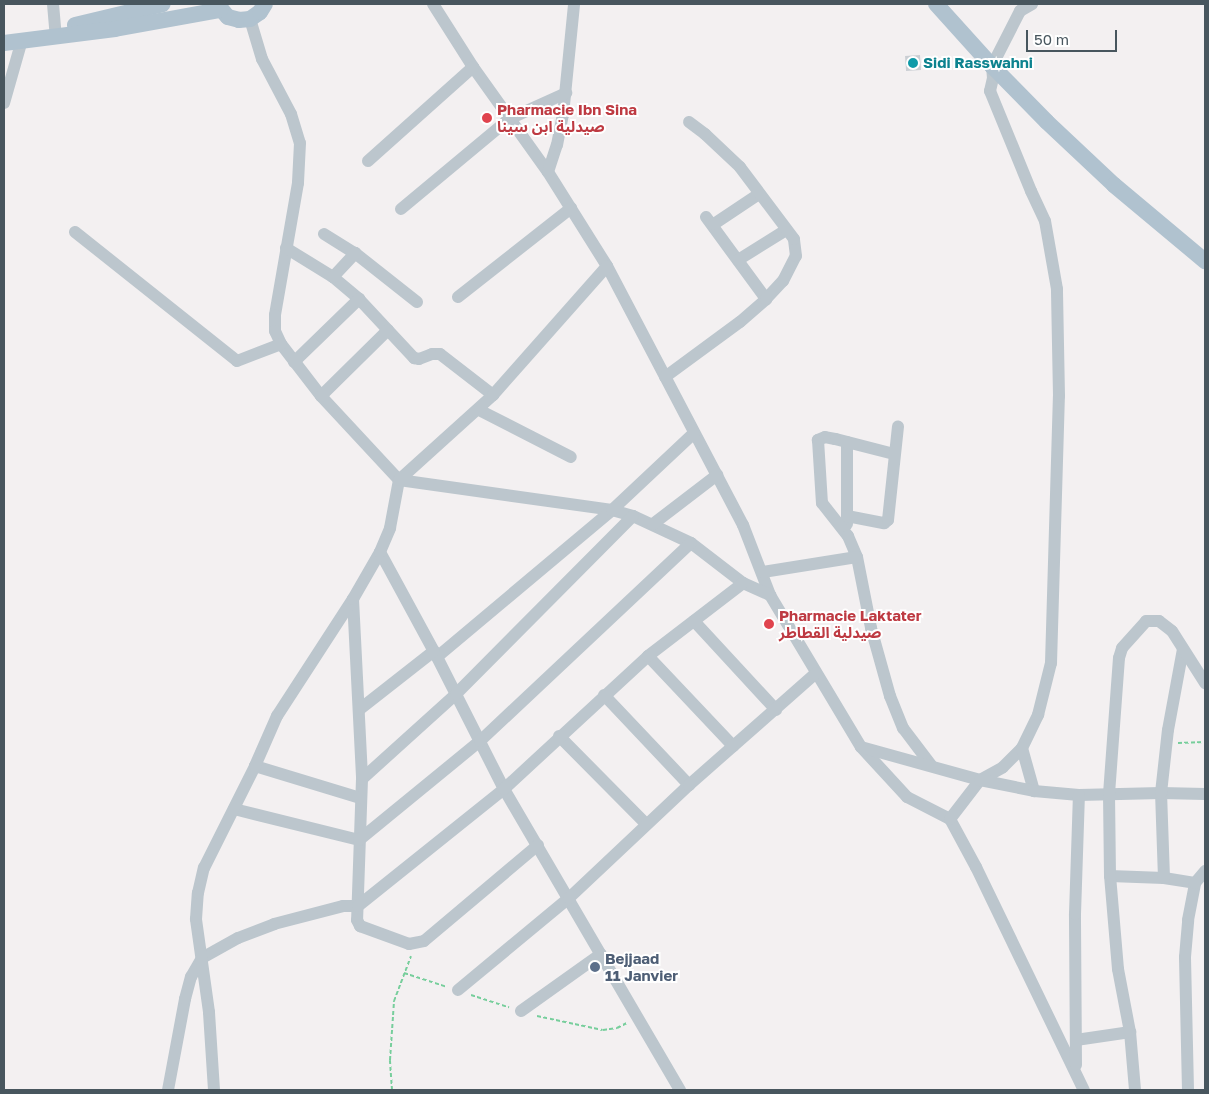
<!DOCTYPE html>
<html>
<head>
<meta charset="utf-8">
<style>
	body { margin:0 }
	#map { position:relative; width:1209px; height:1094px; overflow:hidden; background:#f3f0f1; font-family:"Golos Text","Noto Sans Arabic",sans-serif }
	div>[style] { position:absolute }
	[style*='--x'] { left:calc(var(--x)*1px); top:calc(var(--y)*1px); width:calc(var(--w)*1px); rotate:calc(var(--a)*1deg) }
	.building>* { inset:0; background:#caced3; transform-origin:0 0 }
	.path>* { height:2px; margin-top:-1px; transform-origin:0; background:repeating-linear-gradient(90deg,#77ce9c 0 4px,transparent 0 6.5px) }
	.minor>* { height:12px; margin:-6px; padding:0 6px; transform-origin:6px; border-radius:6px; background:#bcc6cd }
	.major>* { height:16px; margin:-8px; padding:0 8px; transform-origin:8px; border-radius:8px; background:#b0c2cf }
	.dots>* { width:14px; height:14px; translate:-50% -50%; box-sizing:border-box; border:2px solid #fff; border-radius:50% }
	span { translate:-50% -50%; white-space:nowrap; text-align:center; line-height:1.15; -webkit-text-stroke:4px #fff; paint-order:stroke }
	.culture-label { font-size:15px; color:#0d838f; font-weight:700 }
	.left { translate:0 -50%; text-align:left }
	.health-label { font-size:15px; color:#be3a42; font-weight:700 }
	.service-label { font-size:15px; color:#4e5e75; font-weight:700 }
	.frame { position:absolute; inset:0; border:5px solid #48565e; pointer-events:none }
	.scale { position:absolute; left:1026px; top:30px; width:91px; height:22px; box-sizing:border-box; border:2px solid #48565e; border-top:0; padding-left:6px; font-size:15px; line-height:18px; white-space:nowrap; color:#48565e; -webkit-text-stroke:4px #fff; paint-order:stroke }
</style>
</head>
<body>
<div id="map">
	<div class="building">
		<div style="left:920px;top:55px;width:15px;height:15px;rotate:86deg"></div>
	</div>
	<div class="path">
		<div style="--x:1178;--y:743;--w:27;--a:-2"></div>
		<div style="--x:404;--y:973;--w:45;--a:18"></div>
		<div style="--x:471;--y:995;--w:40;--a:18"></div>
		<div style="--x:537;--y:1016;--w:67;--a:12"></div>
		<div style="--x:603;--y:1030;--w:14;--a:-8"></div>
		<div style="--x:617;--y:1028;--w:11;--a:-27"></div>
		<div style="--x:392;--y:1090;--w:30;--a:-94"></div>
		<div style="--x:390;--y:1060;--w:59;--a:-86.1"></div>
		<div style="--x:394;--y:1001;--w:48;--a:-69.3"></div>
	</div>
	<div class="minor">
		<div style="--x:53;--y:4;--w:25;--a:85"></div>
		<div style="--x:433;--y:4;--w:75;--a:57.6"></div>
		<div style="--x:473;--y:67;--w:129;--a:54.5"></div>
		<div style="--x:548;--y:172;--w:111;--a:57.9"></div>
		<div style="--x:607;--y:266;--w:293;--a:62.3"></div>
		<div style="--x:743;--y:525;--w:75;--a:68.9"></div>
		<div style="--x:770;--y:595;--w:177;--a:59.1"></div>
		<div style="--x:861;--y:747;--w:68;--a:47.4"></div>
		<div style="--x:907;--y:797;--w:48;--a:27.1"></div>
		<div style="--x:950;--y:819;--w:55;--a:61.6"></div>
		<div style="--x:976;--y:867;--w:248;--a:64.2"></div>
		<div style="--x:250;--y:19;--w:42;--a:73.3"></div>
		<div style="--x:262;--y:59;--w:62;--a:62.2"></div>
		<div style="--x:291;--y:114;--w:30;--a:73"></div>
		<div style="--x:300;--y:143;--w:40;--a:92.9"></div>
		<div style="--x:298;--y:183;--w:134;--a:99.9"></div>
		<div style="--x:275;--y:315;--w:16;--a:90"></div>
		<div style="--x:275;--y:331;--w:14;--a:65"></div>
		<div style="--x:281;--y:344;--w:66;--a:52.4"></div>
		<div style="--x:321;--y:396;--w:115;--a:47.1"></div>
		<div style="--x:399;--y:480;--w:215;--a:8"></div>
		<div style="--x:612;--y:510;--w:22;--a:16"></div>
		<div style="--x:633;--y:516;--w:64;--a:25"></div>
		<div style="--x:691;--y:543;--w:66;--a:37.6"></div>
		<div style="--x:743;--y:583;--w:30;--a:24"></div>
		<div style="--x:4;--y:103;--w:66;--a:-74.1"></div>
		<div style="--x:368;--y:161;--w:141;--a:-41.8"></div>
		<div style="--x:548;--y:172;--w:28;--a:-72"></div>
		<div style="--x:557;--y:145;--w:31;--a:-79"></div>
		<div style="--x:563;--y:115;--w:112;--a:-84.3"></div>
		<div style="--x:401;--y:209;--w:141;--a:-39.8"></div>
		<div style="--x:509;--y:119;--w:63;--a:-24.5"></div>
		<div style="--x:706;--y:217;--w:102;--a:53.8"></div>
		<div style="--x:714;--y:224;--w:54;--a:-33.7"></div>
		<div style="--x:75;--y:232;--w:207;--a:38.5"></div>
		<div style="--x:237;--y:361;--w:47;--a:-21.1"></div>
		<div style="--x:324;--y:234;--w:36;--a:32"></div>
		<div style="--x:355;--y:253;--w:79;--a:38.3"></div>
		<div style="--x:286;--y:248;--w:55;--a:31.7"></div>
		<div style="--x:333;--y:277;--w:34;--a:40"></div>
		<div style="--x:359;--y:299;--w:81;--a:47"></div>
		<div style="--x:414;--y:358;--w:5;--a:11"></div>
		<div style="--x:419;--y:359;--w:14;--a:-21"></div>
		<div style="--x:432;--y:354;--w:8;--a:0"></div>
		<div style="--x:440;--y:354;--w:67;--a:37.7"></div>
		<div style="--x:738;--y:260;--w:57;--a:-32"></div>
		<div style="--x:333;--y:277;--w:33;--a:-47"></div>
		<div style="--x:458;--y:297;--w:144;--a:-38.2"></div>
		<div style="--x:294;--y:362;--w:91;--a:-44.1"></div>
		<div style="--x:665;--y:377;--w:93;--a:-36.3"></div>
		<div style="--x:740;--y:322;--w:35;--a:-41"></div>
		<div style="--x:766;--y:299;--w:25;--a:-47"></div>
		<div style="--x:783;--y:281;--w:28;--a:-63"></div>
		<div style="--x:796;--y:256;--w:17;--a:-97"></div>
		<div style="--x:794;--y:239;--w:90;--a:-126.9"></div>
		<div style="--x:740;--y:167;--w:48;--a:-136.7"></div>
		<div style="--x:705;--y:134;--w:20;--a:-143"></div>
		<div style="--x:321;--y:396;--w:94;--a:-44.6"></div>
		<div style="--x:479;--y:410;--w:103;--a:27.1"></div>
		<div style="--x:847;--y:442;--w:82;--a:90"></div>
		<div style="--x:894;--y:454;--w:61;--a:-165.7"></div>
		<div style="--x:835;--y:439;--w:10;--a:-169"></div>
		<div style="--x:825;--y:437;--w:8;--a:157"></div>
		<div style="--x:818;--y:440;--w:63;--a:86.4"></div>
		<div style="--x:822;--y:503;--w:42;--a:51.8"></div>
		<div style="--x:848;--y:536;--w:23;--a:67"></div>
		<div style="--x:857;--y:557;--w:72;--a:78.8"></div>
		<div style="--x:871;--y:628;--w:71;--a:74.4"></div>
		<div style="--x:890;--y:696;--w:35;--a:68"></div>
		<div style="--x:903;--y:728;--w:46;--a:52.9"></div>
		<div style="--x:847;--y:516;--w:38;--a:11"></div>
		<div style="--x:884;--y:523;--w:5;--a:-37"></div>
		<div style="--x:888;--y:520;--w:94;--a:-83.9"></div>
		<div style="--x:653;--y:524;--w:81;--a:-37.4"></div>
		<div style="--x:380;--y:552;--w:119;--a:61.5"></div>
		<div style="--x:437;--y:657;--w:148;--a:63.1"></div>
		<div style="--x:504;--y:789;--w:349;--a:59.7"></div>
		<div style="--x:763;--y:572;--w:95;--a:-9.1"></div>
		<div style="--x:353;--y:599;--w:180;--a:87.1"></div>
		<div style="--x:362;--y:779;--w:141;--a:92"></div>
		<div style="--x:357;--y:920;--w:7;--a:63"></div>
		<div style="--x:360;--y:926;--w:52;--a:20.2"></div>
		<div style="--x:409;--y:944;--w:15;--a:-11"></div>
		<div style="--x:424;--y:941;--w:149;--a:-40.1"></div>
		<div style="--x:694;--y:621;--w:121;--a:47.3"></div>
		<div style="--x:648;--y:656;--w:124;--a:46.6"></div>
		<div style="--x:437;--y:657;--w:229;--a:-40"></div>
		<div style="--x:612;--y:510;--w:112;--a:-43.2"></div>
		<div style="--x:604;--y:695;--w:124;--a:46.6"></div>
		<div style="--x:360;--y:709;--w:94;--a:-38.1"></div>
		<div style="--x:559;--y:736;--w:124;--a:45.3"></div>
		<div style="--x:861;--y:747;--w:123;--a:15.5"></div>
		<div style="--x:980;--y:780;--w:26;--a:-29"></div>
		<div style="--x:1003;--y:767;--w:27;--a:-45"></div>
		<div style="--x:1022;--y:748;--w:37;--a:-64"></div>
		<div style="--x:1038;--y:715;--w:54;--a:-76"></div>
		<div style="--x:1051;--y:663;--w:267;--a:-88.3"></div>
		<div style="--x:1059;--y:396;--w:107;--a:-91.1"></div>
		<div style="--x:1057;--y:289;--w:69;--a:-100"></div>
		<div style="--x:1045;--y:221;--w:33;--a:-115"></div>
		<div style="--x:1031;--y:191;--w:108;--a:-112.3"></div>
		<div style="--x:990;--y:91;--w:13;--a:-77"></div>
		<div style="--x:993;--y:78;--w:12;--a:-95"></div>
		<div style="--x:992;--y:66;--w:62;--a:-63"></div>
		<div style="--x:1020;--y:11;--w:14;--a:-30"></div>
		<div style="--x:1022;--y:748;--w:45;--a:74.4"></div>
		<div style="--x:255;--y:766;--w:110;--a:16.9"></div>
		<div style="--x:362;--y:779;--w:127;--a:-42.1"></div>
		<div style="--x:456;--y:694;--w:251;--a:-45.2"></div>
		<div style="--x:234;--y:809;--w:129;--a:13.9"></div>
		<div style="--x:359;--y:840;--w:156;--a:-39.3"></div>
		<div style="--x:480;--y:741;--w:289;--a:-43.2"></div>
		<div style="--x:950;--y:819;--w:49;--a:-52.4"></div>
		<div style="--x:980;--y:780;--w:55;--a:11.5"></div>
		<div style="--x:1034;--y:791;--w:45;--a:5.1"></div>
		<div style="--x:1079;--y:795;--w:82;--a:-1.4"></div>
		<div style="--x:1161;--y:793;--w:44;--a:1.3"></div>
		<div style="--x:1110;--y:876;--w:54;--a:2.1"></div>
		<div style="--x:1164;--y:878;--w:31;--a:9"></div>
		<div style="--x:1164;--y:878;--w:85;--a:-92"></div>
		<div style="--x:1161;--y:793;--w:63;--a:-83.7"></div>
		<div style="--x:1168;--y:730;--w:82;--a:-79.5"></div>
		<div style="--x:458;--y:990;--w:144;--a:-39.7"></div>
		<div style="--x:569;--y:898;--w:165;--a:-43.3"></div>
		<div style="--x:689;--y:785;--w:169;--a:-41.4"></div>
		<div style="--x:521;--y:1011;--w:98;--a:-35.5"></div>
		<div style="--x:1076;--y:1040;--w:55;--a:-8.4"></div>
		<div style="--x:1076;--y:1065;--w:151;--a:-90.4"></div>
		<div style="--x:1075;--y:914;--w:119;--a:-88.1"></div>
		<div style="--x:168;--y:1090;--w:93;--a:-79.4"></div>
		<div style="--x:185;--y:999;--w:23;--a:-75"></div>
		<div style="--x:191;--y:977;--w:22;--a:-60"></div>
		<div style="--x:202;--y:958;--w:41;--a:-29.1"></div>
		<div style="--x:238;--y:938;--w:39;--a:-21"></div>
		<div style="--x:274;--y:924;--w:71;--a:-14.6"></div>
		<div style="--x:343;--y:906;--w:15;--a:0"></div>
		<div style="--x:358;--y:906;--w:187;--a:-38.7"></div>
		<div style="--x:504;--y:789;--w:196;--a:-42.7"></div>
		<div style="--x:648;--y:656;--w:120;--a:-37.5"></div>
		<div style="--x:214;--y:1090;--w:78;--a:-93.7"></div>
		<div style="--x:209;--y:1012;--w:94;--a:-98"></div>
		<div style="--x:196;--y:919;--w:26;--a:-86"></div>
		<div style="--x:198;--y:893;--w:26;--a:-77"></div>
		<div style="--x:204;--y:868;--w:114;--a:-63.4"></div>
		<div style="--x:255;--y:766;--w:55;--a:-66.3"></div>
		<div style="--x:277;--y:716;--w:140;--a:-57"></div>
		<div style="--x:353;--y:599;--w:54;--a:-60.1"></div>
		<div style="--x:380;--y:552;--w:26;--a:-67"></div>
		<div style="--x:390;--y:528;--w:49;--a:-79.4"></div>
		<div style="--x:399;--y:480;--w:127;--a:-42.1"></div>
		<div style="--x:493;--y:395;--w:172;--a:-48.5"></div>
		<div style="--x:1135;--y:1090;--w:58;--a:-94.9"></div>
		<div style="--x:1130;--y:1032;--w:64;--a:-100.8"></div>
		<div style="--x:1118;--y:969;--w:93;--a:-94.9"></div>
		<div style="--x:1110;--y:876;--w:82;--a:-90.7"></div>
		<div style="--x:1109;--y:794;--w:136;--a:-85.8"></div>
		<div style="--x:1119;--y:658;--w:10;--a:-73"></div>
		<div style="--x:1122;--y:648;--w:36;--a:-48"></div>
		<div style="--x:1146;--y:621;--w:13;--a:0"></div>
		<div style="--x:1159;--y:621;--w:16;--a:38"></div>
		<div style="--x:1172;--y:631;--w:62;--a:57.6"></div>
		<div style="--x:1188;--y:1090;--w:133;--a:-91.3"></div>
		<div style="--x:1185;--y:957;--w:37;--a:-85"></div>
		<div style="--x:1188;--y:920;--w:38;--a:-79"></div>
		<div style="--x:1195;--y:883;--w:16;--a:-50"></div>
	</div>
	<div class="major">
		<div style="--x:217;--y:4;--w:17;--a:50"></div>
		<div style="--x:228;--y:17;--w:11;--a:15"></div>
		<div style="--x:239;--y:20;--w:11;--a:-5"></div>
		<div style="--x:250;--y:19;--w:12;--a:-35"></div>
		<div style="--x:260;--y:12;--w:9;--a:-58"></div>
		<div style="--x:936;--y:4;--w:84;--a:47.9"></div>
		<div style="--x:992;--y:66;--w:78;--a:45.5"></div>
		<div style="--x:1047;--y:122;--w:92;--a:43.2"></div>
		<div style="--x:1114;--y:185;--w:119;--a:39.9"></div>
		<div style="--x:75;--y:25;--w:90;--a:-13.4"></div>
		<div style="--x:4;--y:43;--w:112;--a:-7.2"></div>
		<div style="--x:115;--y:29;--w:107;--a:-10.3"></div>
	</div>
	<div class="dots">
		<div style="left:913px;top:63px;background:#0f9aa8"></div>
		<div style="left:487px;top:118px;background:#e0444e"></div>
		<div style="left:769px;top:624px;background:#e0444e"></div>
		<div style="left:595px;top:967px;background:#5c6f8a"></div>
	</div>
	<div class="culture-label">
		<span class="left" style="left:923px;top:63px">Sidi Rasswahni</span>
	</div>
	<div class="health-label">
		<span class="left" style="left:497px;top:118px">Pharmacie Ibn Sina<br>صيدلية ابن سينا</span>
		<span class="left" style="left:779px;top:624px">Pharmacie Laktater<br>صيدلية القطاطر</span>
	</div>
	<div class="service-label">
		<span class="left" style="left:605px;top:967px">Bejjaad<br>11 Janvier</span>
	</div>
	<div class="frame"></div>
	<div class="scale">50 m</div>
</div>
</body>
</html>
